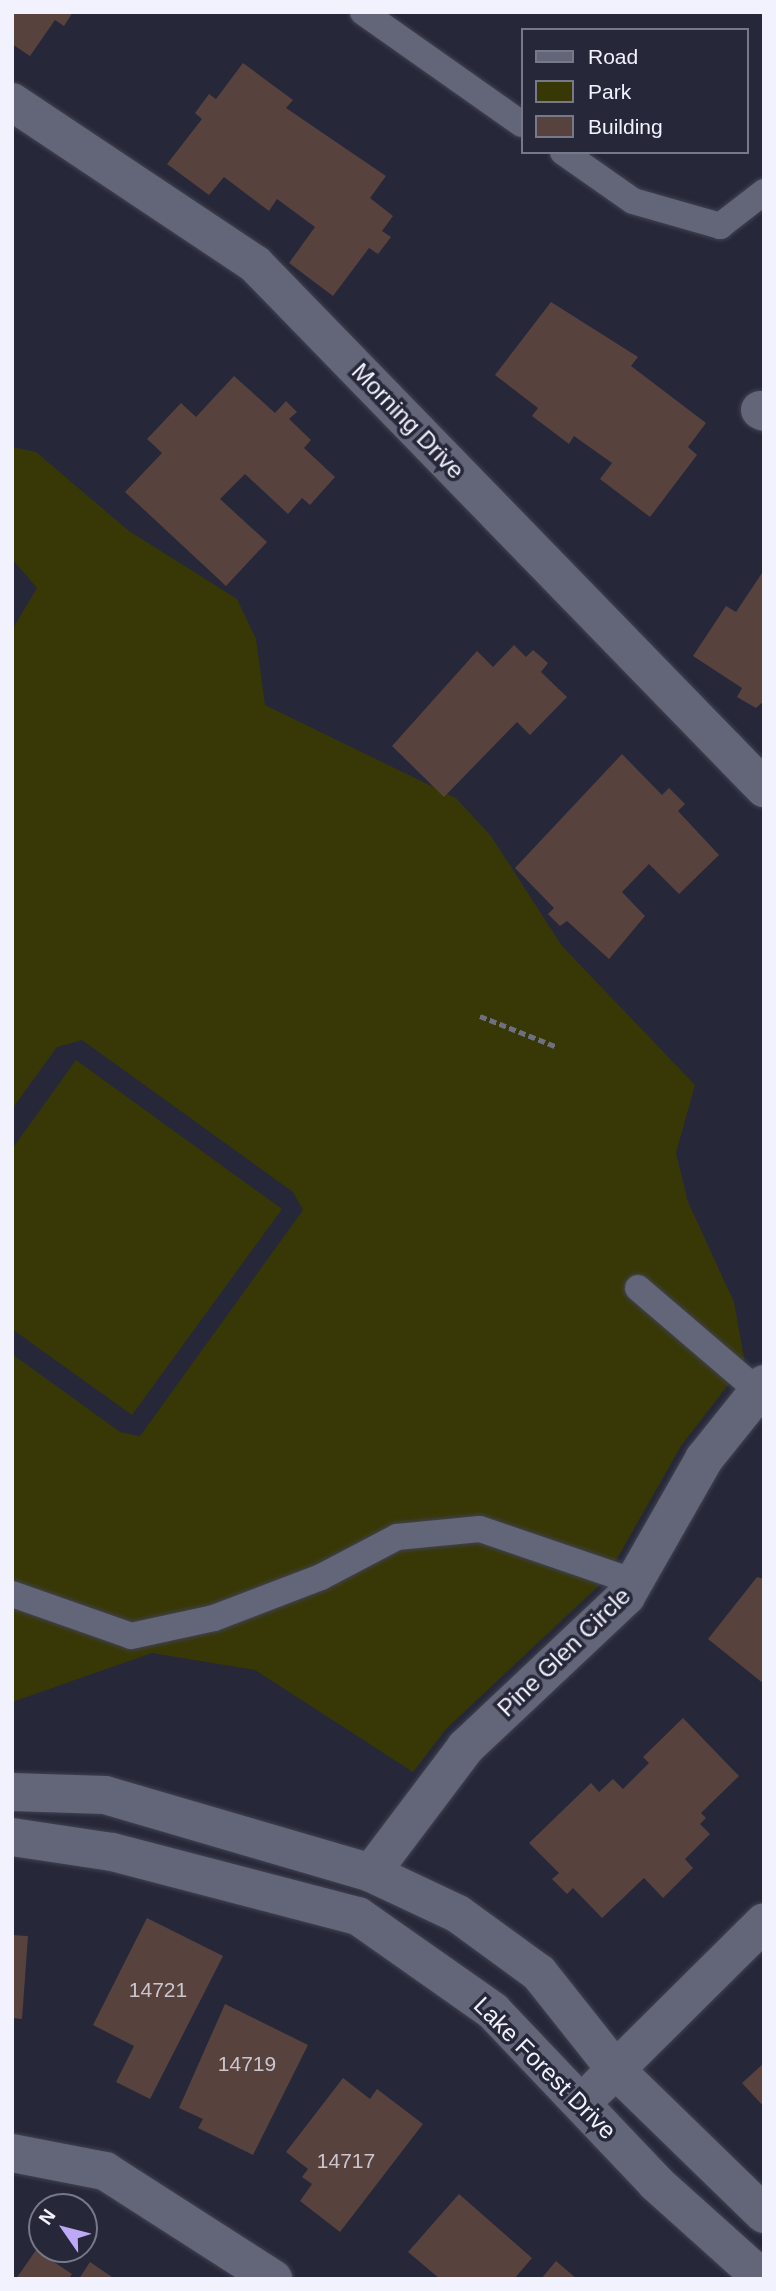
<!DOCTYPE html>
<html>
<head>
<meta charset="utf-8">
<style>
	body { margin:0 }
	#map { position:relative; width:776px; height:2291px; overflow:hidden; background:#262739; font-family:Helvetica,sans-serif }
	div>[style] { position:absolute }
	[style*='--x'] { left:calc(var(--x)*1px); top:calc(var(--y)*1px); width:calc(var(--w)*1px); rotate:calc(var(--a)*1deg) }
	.green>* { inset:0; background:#383807 }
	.building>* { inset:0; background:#58423e }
	.path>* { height:4.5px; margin-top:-2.25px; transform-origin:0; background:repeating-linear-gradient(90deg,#6e6f7f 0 7px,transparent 0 10.5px) }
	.roads { filter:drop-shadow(0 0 2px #414250) drop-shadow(0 0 2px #414250) }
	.service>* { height:26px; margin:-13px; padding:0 13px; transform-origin:13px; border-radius:13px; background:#636679 }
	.minor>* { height:38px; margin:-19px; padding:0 19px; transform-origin:19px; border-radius:19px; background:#636679 }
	span { translate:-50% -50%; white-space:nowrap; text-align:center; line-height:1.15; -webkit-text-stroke:7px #262739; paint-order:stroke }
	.number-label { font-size:21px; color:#cbc6ce }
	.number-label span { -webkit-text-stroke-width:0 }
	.street-label { font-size:24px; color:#f1f2fe }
	.frame { position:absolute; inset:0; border:14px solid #f1f2fe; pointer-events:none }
	.legend { position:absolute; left:521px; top:28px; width:228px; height:126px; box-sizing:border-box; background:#262739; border:2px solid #777888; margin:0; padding:9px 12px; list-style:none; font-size:21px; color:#f1f2fe }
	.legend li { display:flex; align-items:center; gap:14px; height:35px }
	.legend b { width:35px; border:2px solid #777888 }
	.north { position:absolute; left:28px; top:2193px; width:70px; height:70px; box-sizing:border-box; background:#262739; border:2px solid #777888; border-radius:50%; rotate:305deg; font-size:19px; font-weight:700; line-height:28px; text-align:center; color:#f1f2fe }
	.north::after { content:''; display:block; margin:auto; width:24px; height:32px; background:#bda9f5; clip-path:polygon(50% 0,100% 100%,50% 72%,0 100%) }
</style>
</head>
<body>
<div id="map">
	<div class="green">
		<div style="clip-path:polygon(12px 447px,36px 452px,129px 531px,237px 599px,256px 639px,265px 705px,456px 798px,491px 836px,562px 946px,695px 1085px,676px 1153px,688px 1202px,734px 1302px,745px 1363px,681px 1446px,605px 1580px,447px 1728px,413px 1772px,255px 1670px,152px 1653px,12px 1702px,12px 1354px,120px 1432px,140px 1436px,303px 1210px,293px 1192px,82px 1040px,57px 1047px,12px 1109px,12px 630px,37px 588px,12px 559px)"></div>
		<div style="clip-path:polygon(76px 1060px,282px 1209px,132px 1415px,12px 1329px,12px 1149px)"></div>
	</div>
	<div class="building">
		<div style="clip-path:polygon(12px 12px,73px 12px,64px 26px,55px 20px,30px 56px,12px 44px)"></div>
		<div style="clip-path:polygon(243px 63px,293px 100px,286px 108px,386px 176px,370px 198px,393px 216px,382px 231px,391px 237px,378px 254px,369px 248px,333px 296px,289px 263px,315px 227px,277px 199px,269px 211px,224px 177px,209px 195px,167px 164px,202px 119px,195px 113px,209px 94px,216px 99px)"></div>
		<div style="clip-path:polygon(551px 302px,638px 357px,631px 366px,706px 423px,688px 447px,697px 455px,650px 517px,600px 479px,612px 463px,574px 436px,569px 444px,532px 416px,538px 408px,495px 375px)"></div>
		<div style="clip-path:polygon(234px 376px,275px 413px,286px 401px,297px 412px,289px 419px,311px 440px,304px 448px,335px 477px,310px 505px,302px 498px,288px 514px,245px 474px,220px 499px,267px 542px,226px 586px,125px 492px,162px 453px,147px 439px,181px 403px,196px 417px)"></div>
		<div style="clip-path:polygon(764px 570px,764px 701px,756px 708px,737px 697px,742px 688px,693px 656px,726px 606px,736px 612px)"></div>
		<div style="clip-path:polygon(514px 645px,526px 657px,533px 650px,548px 663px,541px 672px,567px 697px,530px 735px,517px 722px,444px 797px,392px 746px,477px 651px,493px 667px)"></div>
		<div style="clip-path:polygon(622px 754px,662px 795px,669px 788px,685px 804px,678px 811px,719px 855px,679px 894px,649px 864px,622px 892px,645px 916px,609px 959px,567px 921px,560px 926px,548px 914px,554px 908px,515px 868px)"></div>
		<div style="clip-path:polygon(757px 1577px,764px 1579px,764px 1684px,708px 1639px)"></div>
		<div style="clip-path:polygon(683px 1718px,739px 1776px,701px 1813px,706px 1818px,700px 1824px,710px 1834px,685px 1859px,693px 1868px,663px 1898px,644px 1878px,602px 1918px,573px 1888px,567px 1894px,552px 1879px,559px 1873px,529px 1843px,591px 1783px,599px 1792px,613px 1779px,623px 1789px,649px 1763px,643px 1757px)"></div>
		<div style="clip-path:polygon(147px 1918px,223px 1956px,150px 2099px,116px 2082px,134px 2046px,93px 2025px)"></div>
		<div style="clip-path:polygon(12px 1935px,28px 1936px,22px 2019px,12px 2018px)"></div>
		<div style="clip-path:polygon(225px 2004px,308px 2045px,253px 2155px,198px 2128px,203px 2119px,179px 2108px)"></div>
		<div style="clip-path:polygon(764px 2063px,764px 2107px,742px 2083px)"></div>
		<div style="clip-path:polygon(343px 2078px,370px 2099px,377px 2089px,423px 2124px,340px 2232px,300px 2201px,312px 2184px,302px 2177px,308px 2169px,286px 2152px)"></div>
		<div style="clip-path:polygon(459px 2194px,532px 2258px,514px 2279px,440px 2279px,408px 2252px)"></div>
		<div style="clip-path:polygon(36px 2250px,72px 2274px,69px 2279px,16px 2279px)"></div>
		<div style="clip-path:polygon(556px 2261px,577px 2279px,541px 2279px)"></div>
		<div style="clip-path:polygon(90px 2262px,115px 2279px,79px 2279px)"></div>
	</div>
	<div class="path">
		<div style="--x:480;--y:1016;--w:81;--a:21.8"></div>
	</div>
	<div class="roads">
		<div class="service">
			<div style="--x:363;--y:12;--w:194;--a:35.2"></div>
			<div style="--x:563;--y:152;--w:85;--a:35"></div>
			<div style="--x:633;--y:201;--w:91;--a:16"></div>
			<div style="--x:720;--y:226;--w:56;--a:-37.7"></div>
			<div style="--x:638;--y:1288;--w:158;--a:40.6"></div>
			<div style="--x:12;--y:1594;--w:126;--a:19.4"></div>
			<div style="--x:131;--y:1636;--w:85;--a:-12.2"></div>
			<div style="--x:214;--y:1618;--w:115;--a:-21"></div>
			<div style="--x:321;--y:1577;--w:86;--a:-27.8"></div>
			<div style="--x:397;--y:1537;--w:83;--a:-5.5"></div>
			<div style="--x:480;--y:1529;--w:164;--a:18.9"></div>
		</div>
		<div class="minor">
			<div style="--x:12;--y:102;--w:292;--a:33.7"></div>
			<div style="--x:255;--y:264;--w:731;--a:45.83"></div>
			<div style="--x:760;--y:410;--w:4;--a:27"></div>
			<div style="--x:12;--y:1792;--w:93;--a:1.8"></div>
			<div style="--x:105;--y:1795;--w:277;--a:16.3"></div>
			<div style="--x:371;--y:1873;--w:96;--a:25.2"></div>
			<div style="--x:458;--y:1914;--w:100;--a:36.1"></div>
			<div style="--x:539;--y:1973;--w:122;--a:51.6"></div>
			<div style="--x:615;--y:2069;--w:208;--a:44.2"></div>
			<div style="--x:12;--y:1837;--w:101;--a:8.5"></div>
			<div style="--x:112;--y:1852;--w:254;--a:14.6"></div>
			<div style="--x:358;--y:1916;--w:165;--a:35.1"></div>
			<div style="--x:493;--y:2011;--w:237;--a:46.5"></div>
			<div style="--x:656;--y:2183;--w:144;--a:41.9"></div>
			<div style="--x:371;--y:1873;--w:158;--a:-53"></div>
			<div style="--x:466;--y:1747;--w:220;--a:-43.3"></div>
			<div style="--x:626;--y:1596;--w:158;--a:-60.3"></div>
			<div style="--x:704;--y:1459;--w:96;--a:-51.3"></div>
			<div style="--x:597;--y:2088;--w:235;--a:-44.8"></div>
			<div style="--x:12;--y:2153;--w:95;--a:11"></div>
			<div style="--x:105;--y:2171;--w:200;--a:32.7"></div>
		</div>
	</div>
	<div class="number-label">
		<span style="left:158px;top:1990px">14721</span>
		<span style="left:247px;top:2064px">14719</span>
		<span style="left:346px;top:2161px">14717</span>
	</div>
	<div class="street-label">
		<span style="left:408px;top:421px;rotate:46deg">Morning Drive</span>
		<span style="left:564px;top:1652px;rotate:-44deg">Pine Glen Circle</span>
		<span style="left:545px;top:2068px;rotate:45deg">Lake Forest Drive</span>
	</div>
	<div class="frame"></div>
	<ul class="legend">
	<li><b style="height:9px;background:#636679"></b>Road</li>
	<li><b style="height:19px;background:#383807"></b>Park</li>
	<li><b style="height:19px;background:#58423e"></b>Building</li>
	</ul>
	<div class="north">N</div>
</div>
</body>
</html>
